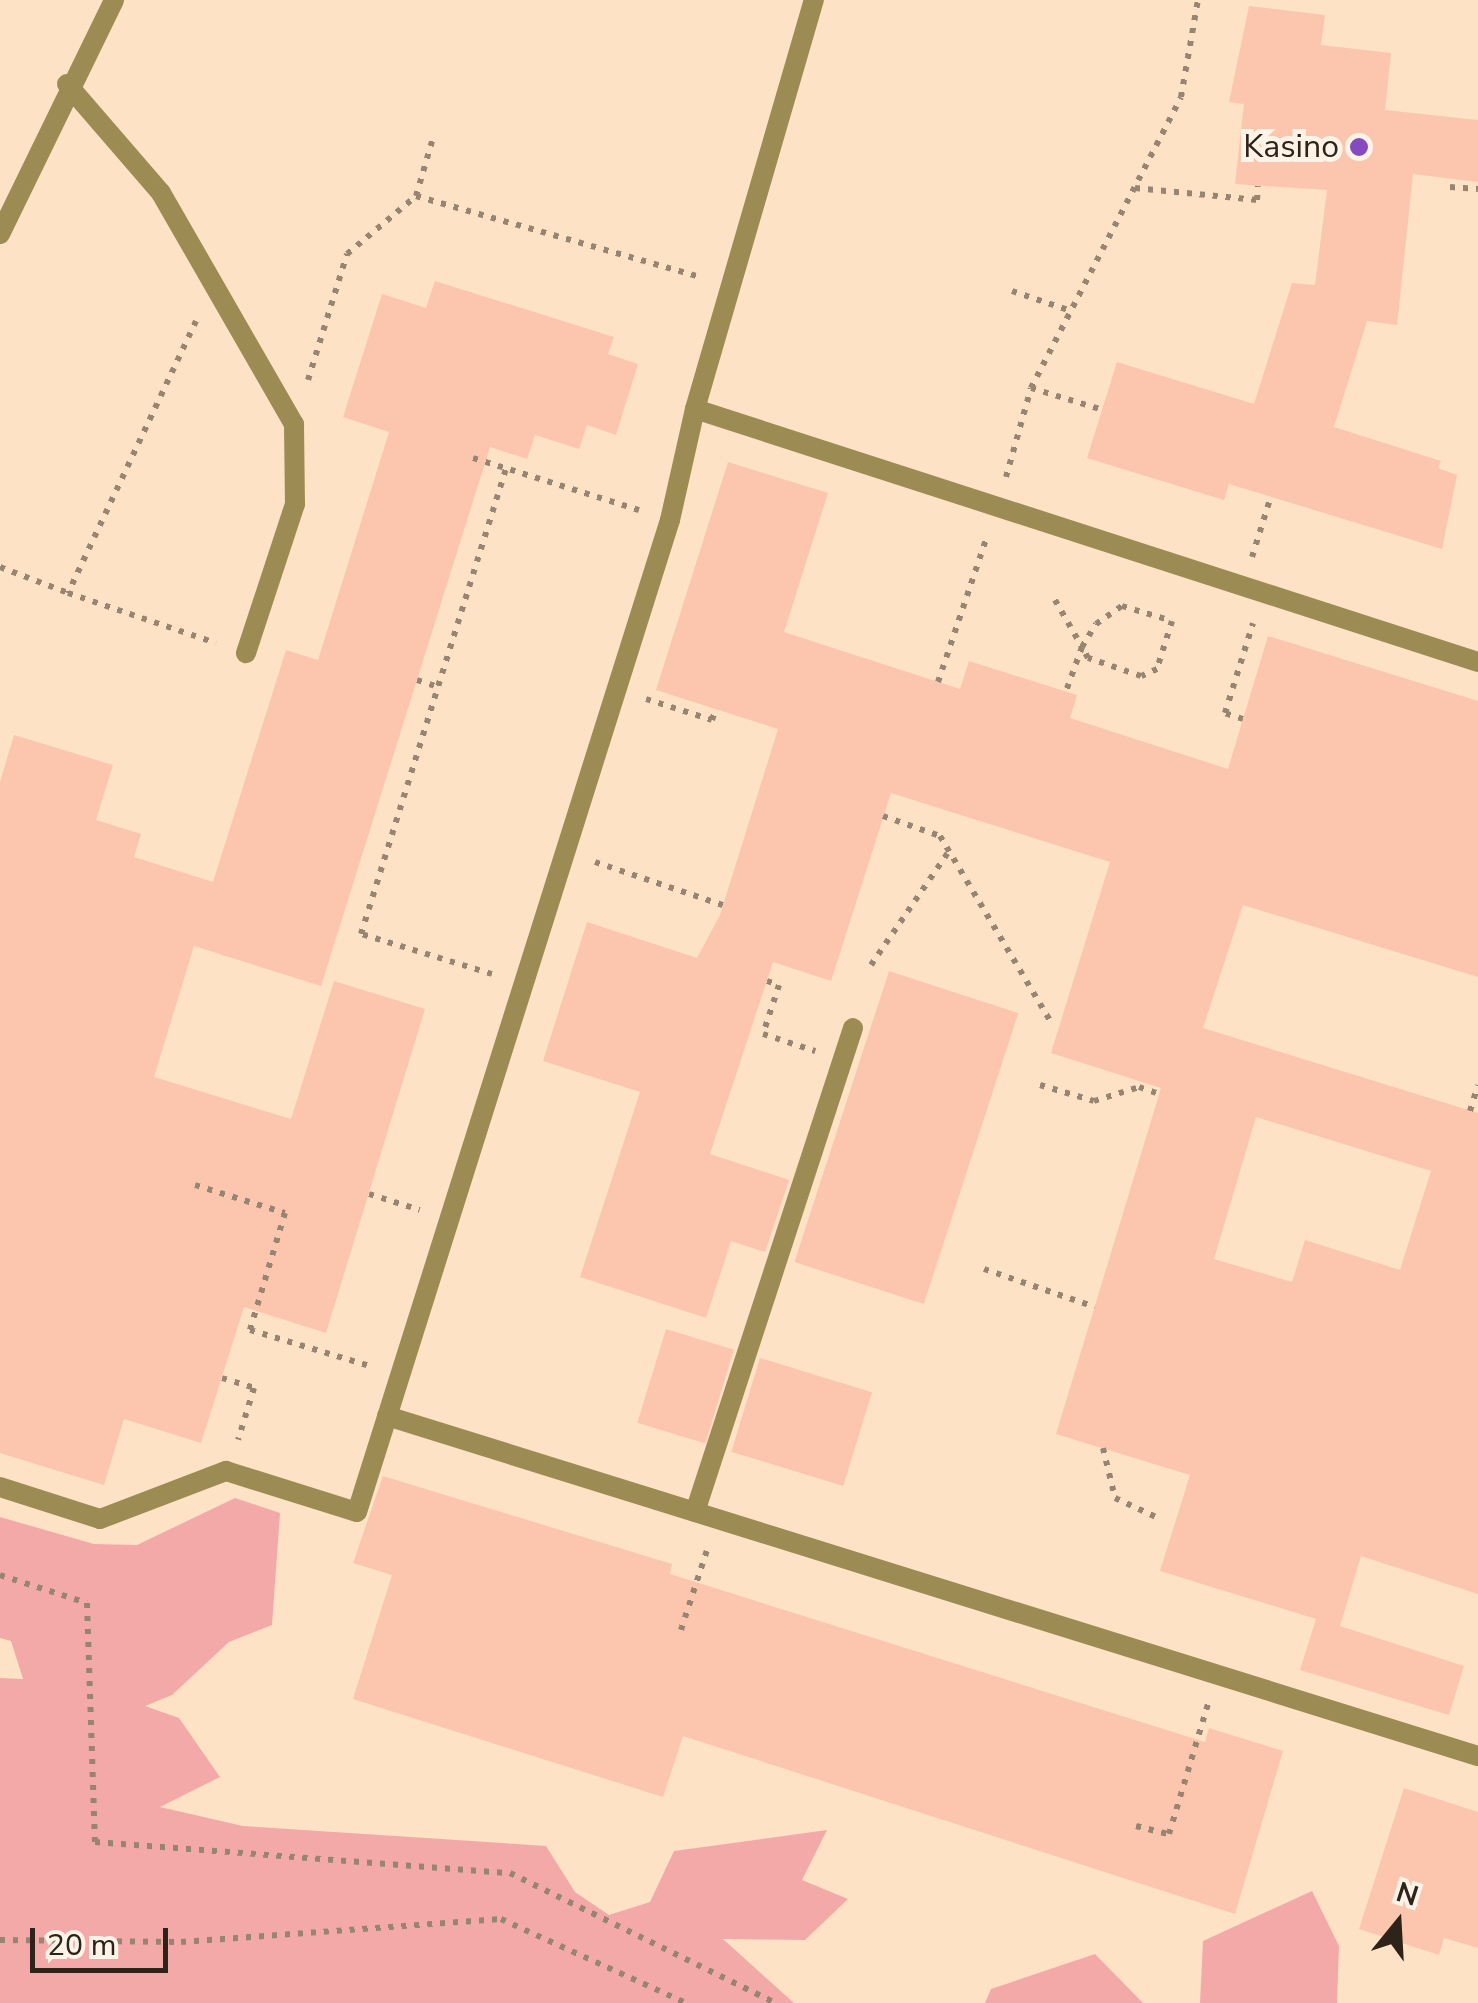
<!DOCTYPE html>
<html>
<head>
<meta charset="utf-8">
<style>
	body { margin:0 }
	#map { position:relative; width:1478px; height:2003px; overflow:hidden; background:#fee2c5; font-family:"Nunito Sans",sans-serif }
	div>[style] { position:absolute }
	[style*='--x'] { left:calc(var(--x)*1px); top:calc(var(--y)*1px); width:calc(var(--w)*1px); rotate:calc(var(--a)*1deg) }
	.green>* { inset:0; background:#f4a9a9 }
	.building>* { inset:0; background:#fbc5ae; transform-origin:0 0 }
	.path>* { height:6px; margin-top:-3px; transform-origin:0; background:repeating-linear-gradient(90deg,#988571 0 5px,transparent 0 13px) }
	.service>* { height:20px; margin:-10px; padding:0 10px; transform-origin:10px; border-radius:10px; background:#9c8b52 }
	.dots>* { width:28px; height:28px; translate:-50% -50%; box-sizing:border-box; border:5px solid #fef3e7; border-radius:50% }
	span { translate:-50% -50%; white-space:nowrap; text-align:center; line-height:1.15; -webkit-text-stroke:10px #fef3e7; paint-order:stroke }
	.poi-label { font-size:32px; color:#2d2318 }
	.right { translate:-100% -50%; text-align:right }
	.north { position:absolute; left:1348px; top:1873px; width:100px; height:100px; -webkit-text-stroke:8px #fef3e7; paint-order:stroke; rotate:18deg; font-size:28px; font-weight:700; line-height:40px; text-align:center; color:#2d2318 }
	.north::after { content:''; display:block; margin:auto; width:35px; height:45px; background:#2d2318; clip-path:polygon(50% 0,100% 100%,50% 72%,0 100%) }
	.scale { position:absolute; left:30px; top:1928px; width:138px; height:45px; box-sizing:border-box; border:5px solid #2d2318; border-top:0; padding-left:12px; font-size:30px; line-height:35px; white-space:nowrap; color:#2d2318; -webkit-text-stroke:8px #fef3e7; paint-order:stroke }
</style>
</head>
<body>
<div id="map">
	<div class="green">
		<div style="clip-path:polygon(235px 1498px,280px 1513px,272px 1625px,229px 1642px,172px 1695px,145px 1706px,179px 1718px,220px 1777px,160px 1807px,243px 1826px,546px 1846px,575px 1892px,609px 1915px,650px 1902px,674px 1851px,827px 1830px,802px 1880px,848px 1899px,805px 1940px,723px 1939px,794px 2003px,0 2003px,0 1678px,23px 1679px,11px 1641px,0 1638px,0 1517px,94px 1544px,137px 1545px)"></div>
		<div style="clip-path:polygon(1312px 1891px,1339px 1946px,1337px 2003px,1200px 2003px,1203px 1941px)"></div>
		<div style="clip-path:polygon(1095px 1954px,1143px 2003px,985px 2003px,991px 1989px)"></div>
	</div>
	<div class="building">
		<div style="clip-path:polygon(1249px 6px,1325px 15px,1321px 45px,1391px 53px,1385px 110px,1478px 120px,1478px 182px,1413px 174px,1397px 325px,1367px 321px,1334px 427px,1441px 461px,1438px 468px,1457px 475px,1442px 549px,1229px 484px,1224px 500px,1087px 458px,1117px 362px,1254px 404px,1292px 283px,1315px 285px,1327px 190px,1235px 184px,1244px 104px,1229px 102px)"></div>
		<div style="clip-path:polygon(435px 281px,614px 337px,608px 354px,638px 364px,616px 435px,587px 425px,579px 449px,535px 435px,527px 459px,490px 447px,321px 986px,194px 946px,154px 1077px,291px 1119px,334px 981px,425px 1009px,326px 1333px,244px 1307px,201px 1443px,124px 1419px,104px 1485px,0 1453px,0 782px,14px 735px,113px 765px,96px 820px,141px 834px,134px 857px,213px 882px,286px 650px,318px 660px,389px 432px,343px 417px,382px 294px,426px 308px)"></div>
		<div style="clip-path:polygon(evenodd,728px 462px,828px 493px,784px 632px,960px 689px,969px 661px,1077px 695px,1070px 718px,1228px 769px,1268px 636px,1478px 701px,1478px 977px,1243px 905px,1203px 1028px,1478px 1113px,1478px 1594px,1361px 1556px,1340px 1626px,1464px 1666px,1449px 1715px,1300px 1670px,1316px 1619px,1160px 1571px,1190px 1475px,1056px 1434px,1161px 1088px,1051px 1053px,1110px 862px,891px 793px,831px 981px,773px 962px,710px 1154px,789px 1180px,765px 1252px,731px 1241px,706px 1318px,580px 1277px,640px 1092px,543px 1061px,587px 922px,697px 958px,720px 915px,778px 729px,656px 690px,728px 462px,1256px 1117px,1431px 1171px,1400px 1270px,1305px 1240px,1292px 1282px,1214px 1259px,1256px 1117px)"></div>
		<div style="left:889px;top:971px;width:136px;height:306px;rotate:18deg"></div>
		<div style="left:666px;top:1329px;width:71px;height:98px;rotate:17deg"></div>
		<div style="left:760px;top:1358px;width:117px;height:98px;rotate:17deg"></div>
		<div style="clip-path:polygon(383px 1476px,672px 1564px,670px 1574px,1205px 1742px,1209px 1728px,1283px 1751px,1235px 1914px,683px 1736px,663px 1797px,353px 1699px,392px 1575px,353px 1563px)"></div>
		<div style="clip-path:polygon(1404px 1788px,1478px 1812px,1478px 1948px,1444px 1938px,1439px 1955px,1359px 1929px)"></div>
	</div>
	<div class="path">
		<div style="--x:1450;--y:187;--w:28;--a:4"></div>
		<div style="--x:1135;--y:188;--w:123;--a:5.6"></div>
		<div style="--x:1257;--y:200;--w:14;--a:-86"></div>
		<div style="--x:416;--y:196;--w:60;--a:-73.7"></div>
		<div style="--x:1012;--y:291;--w:59;--a:18.7"></div>
		<div style="--x:196;--y:321;--w:301;--a:115.2"></div>
		<div style="--x:68;--y:593;--w:156;--a:18.7"></div>
		<div style="--x:308;--y:380;--w:132;--a:-72.8"></div>
		<div style="--x:347;--y:254;--w:90;--a:-40"></div>
		<div style="--x:416;--y:196;--w:296;--a:15.9"></div>
		<div style="--x:1031;--y:388;--w:75;--a:17"></div>
		<div style="--x:473;--y:458;--w:174;--a:17.4"></div>
		<div style="--x:1006;--y:477;--w:92;--a:-74.3"></div>
		<div style="--x:1031;--y:388;--w:327;--a:-62.7"></div>
		<div style="--x:1181;--y:97;--w:98;--a:-80.1"></div>
		<div style="--x:1252;--y:557;--w:64;--a:-72.7"></div>
		<div style="--x:0;--y:567;--w:73;--a:20.9"></div>
		<div style="--x:1055;--y:600;--w:54;--a:60.1"></div>
		<div style="--x:1082;--y:647;--w:47;--a:110"></div>
		<div style="--x:1122;--y:606;--w:52;--a:16.7"></div>
		<div style="--x:1172;--y:621;--w:50;--a:107.4"></div>
		<div style="--x:1157;--y:669;--w:17;--a:156"></div>
		<div style="--x:1141;--y:676;--w:56;--a:-161.2"></div>
		<div style="--x:1088;--y:658;--w:13;--a:-119"></div>
		<div style="--x:1082;--y:647;--w:27;--a:-59"></div>
		<div style="--x:1096;--y:624;--w:32;--a:-35"></div>
		<div style="--x:417;--y:680;--w:22;--a:18"></div>
		<div style="--x:938;--y:682;--w:154;--a:-71.4"></div>
		<div style="--x:646;--y:699;--w:69;--a:17.7"></div>
		<div style="--x:712;--y:720;--w:12;--a:-70"></div>
		<div style="--x:1243;--y:719;--w:19;--a:-162"></div>
		<div style="--x:1225;--y:713;--w:94;--a:-72.7"></div>
		<div style="--x:883;--y:816;--w:60;--a:19.3"></div>
		<div style="--x:940;--y:836;--w:219;--a:59.2"></div>
		<div style="--x:595;--y:862;--w:135;--a:18.6"></div>
		<div style="--x:871;--y:965;--w:138;--a:-55.6"></div>
		<div style="--x:492;--y:974;--w:137;--a:-163"></div>
		<div style="--x:361;--y:934;--w:487;--a:-72.7"></div>
		<div style="--x:767;--y:981;--w:13;--a:18"></div>
		<div style="--x:779;--y:985;--w:52;--a:108.1"></div>
		<div style="--x:763;--y:1034;--w:55;--a:18.1"></div>
		<div style="--x:1040;--y:1085;--w:56;--a:16.5"></div>
		<div style="--x:1094;--y:1101;--w:47;--a:-17.3"></div>
		<div style="--x:1139;--y:1087;--w:21;--a:19"></div>
		<div style="--x:1470;--y:1111;--w:27;--a:-73"></div>
		<div style="--x:195;--y:1185;--w:94;--a:17.3"></div>
		<div style="--x:285;--y:1213;--w:122;--a:106.7"></div>
		<div style="--x:250;--y:1330;--w:128;--a:16.7"></div>
		<div style="--x:369;--y:1194;--w:53;--a:17.4"></div>
		<div style="--x:984;--y:1269;--w:117;--a:18.9"></div>
		<div style="--x:222;--y:1378;--w:34;--a:17"></div>
		<div style="--x:254;--y:1388;--w:54;--a:107.1"></div>
		<div style="--x:1103;--y:1448;--w:51;--a:76.5"></div>
		<div style="--x:1115;--y:1498;--w:47;--a:24.9"></div>
		<div style="--x:0;--y:1575;--w:91;--a:17.8"></div>
		<div style="--x:87;--y:1603;--w:239;--a:88.1"></div>
		<div style="--x:95;--y:1842;--w:416;--a:4.3"></div>
		<div style="--x:510;--y:1873;--w:295;--a:26.1"></div>
		<div style="--x:681;--y:1630;--w:84;--a:-72"></div>
		<div style="--x:1136;--y:1826;--w:34;--a:14"></div>
		<div style="--x:1169;--y:1834;--w:136;--a:-73.3"></div>
		<div style="--x:0;--y:1940;--w:181;--a:0.6"></div>
		<div style="--x:181;--y:1942;--w:321;--a:-4.1"></div>
		<div style="--x:501;--y:1919;--w:203;--a:24.4"></div>
	</div>
	<div class="service">
		<div style="--x:67;--y:84;--w:144;--a:49.2"></div>
		<div style="--x:161;--y:193;--w:267;--a:60.1"></div>
		<div style="--x:294;--y:424;--w:80;--a:89.3"></div>
		<div style="--x:295;--y:504;--w:157;--a:108.2"></div>
		<div style="--x:0;--y:234;--w:260;--a:-64"></div>
		<div style="--x:695;--y:409;--w:823;--a:17.91"></div>
		<div style="--x:387;--y:1416;--w:1143;--a:17.31"></div>
		<div style="--x:0;--y:1487;--w:105;--a:17.7"></div>
		<div style="--x:100;--y:1519;--w:135;--a:-20.9"></div>
		<div style="--x:226;--y:1471;--w:137;--a:17.4"></div>
		<div style="--x:357;--y:1512;--w:1040;--a:-72.49"></div>
		<div style="--x:670;--y:520;--w:114;--a:-77.3"></div>
		<div style="--x:695;--y:409;--w:426;--a:-73.8"></div>
		<div style="--x:695;--y:1512;--w:509;--a:-71.92"></div>
	</div>
	<div class="dots">
		<div style="left:1359px;top:147px;background:#854ac0"></div>
	</div>
	<div class="poi-label">
		<span class="right" style="left:1339px;top:147px">Kasino</span>
	</div>
	<div class="north">N</div>
	<div class="scale">20 m</div>
</div>
</body>
</html>
